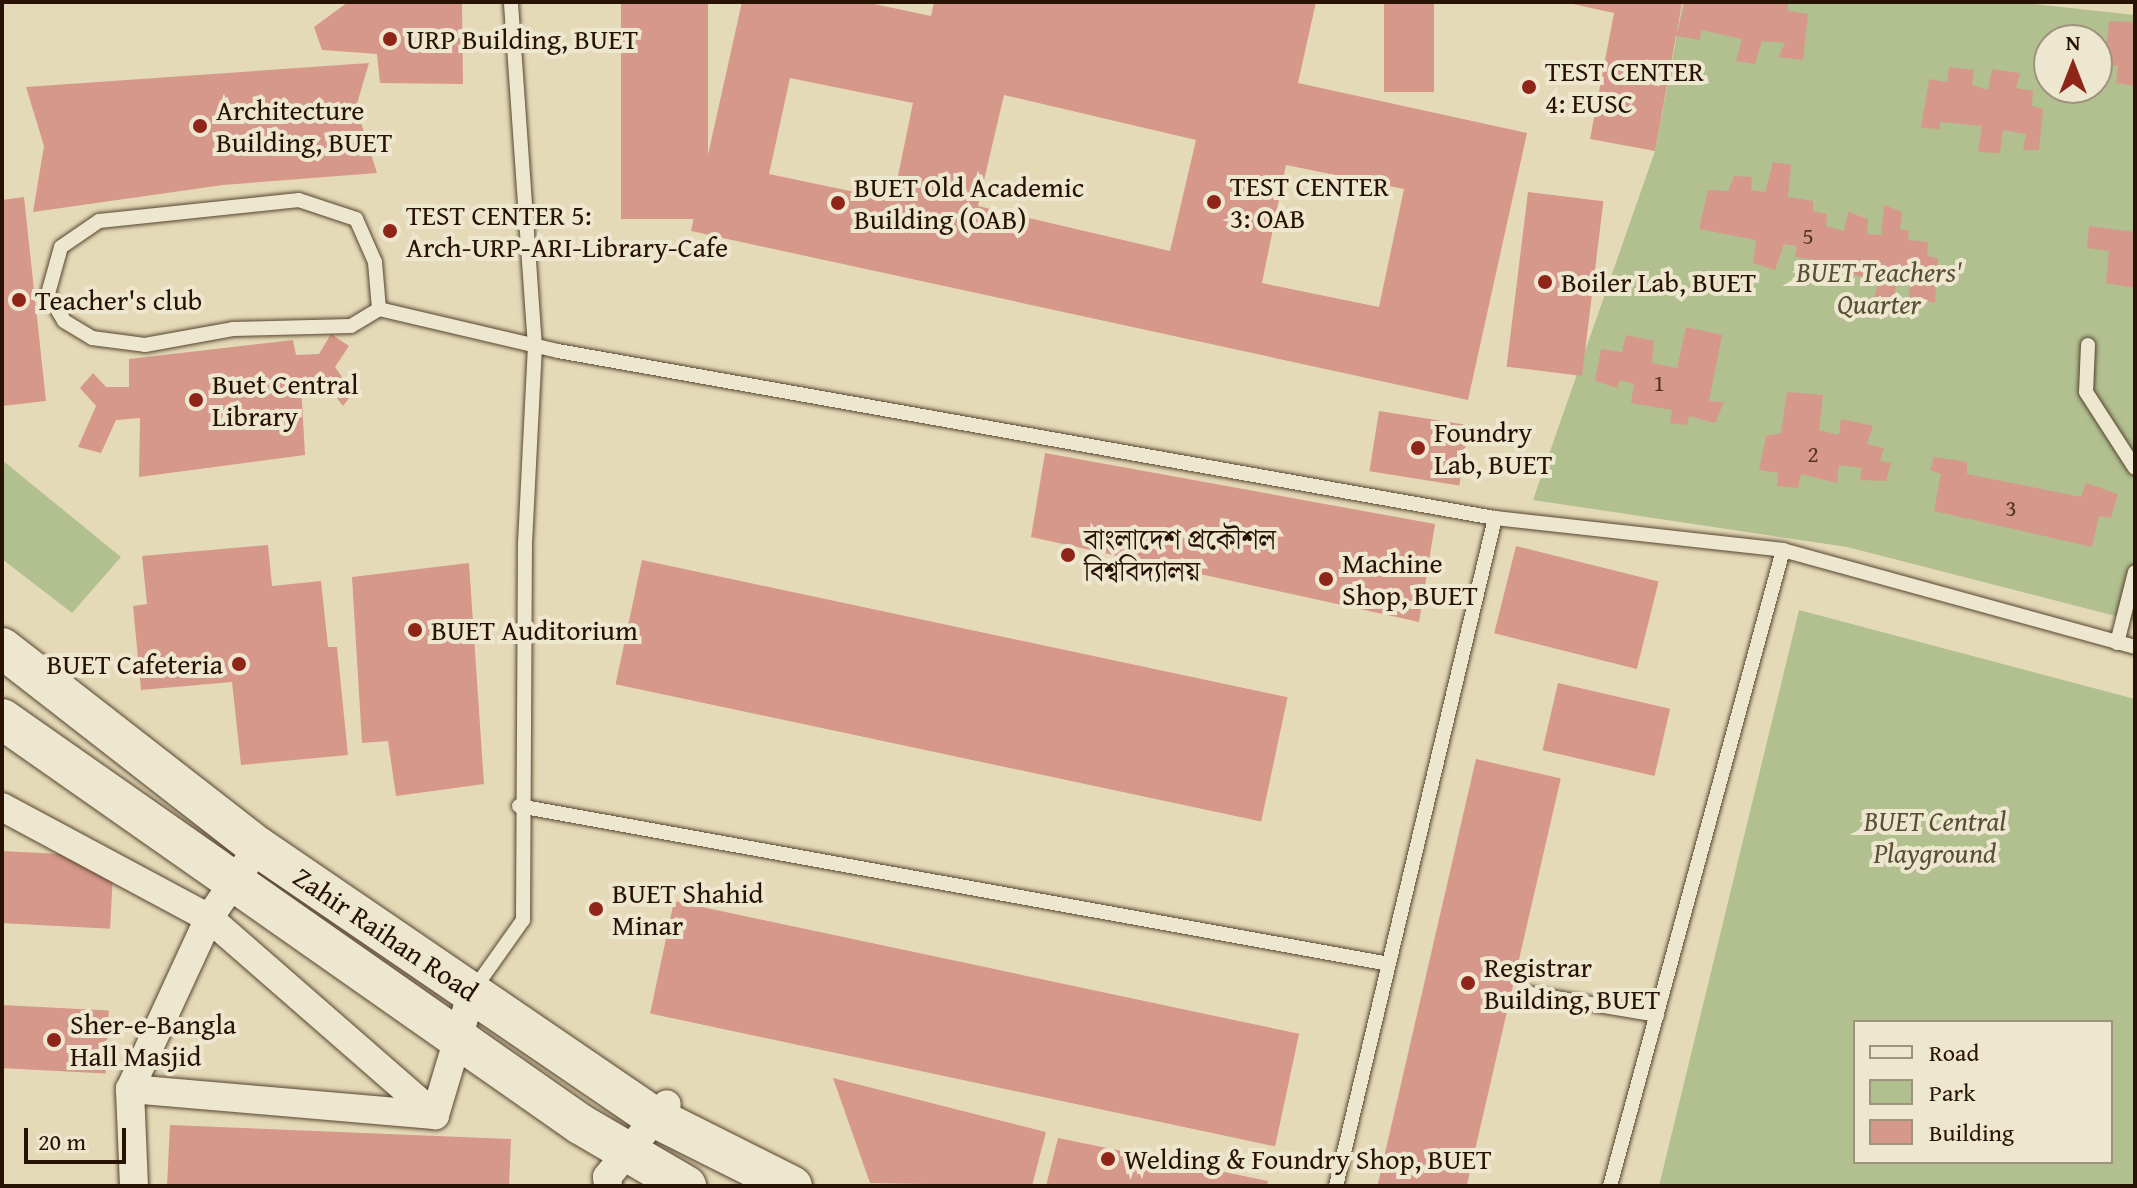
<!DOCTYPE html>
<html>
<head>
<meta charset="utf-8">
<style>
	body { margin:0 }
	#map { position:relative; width:2137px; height:1188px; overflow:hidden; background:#e5dab7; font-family:"Gentium Book Plus","Noto Serif Bengali",serif }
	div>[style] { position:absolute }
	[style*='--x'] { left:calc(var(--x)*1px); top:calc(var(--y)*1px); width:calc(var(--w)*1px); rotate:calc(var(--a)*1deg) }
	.green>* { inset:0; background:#b2c090 }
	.building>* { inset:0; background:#d6988a; transform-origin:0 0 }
	.roads { filter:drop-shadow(0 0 2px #574430) drop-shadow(0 0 2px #574430) }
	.service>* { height:14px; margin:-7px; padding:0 7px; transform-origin:7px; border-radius:7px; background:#eee7d0 }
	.minor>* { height:28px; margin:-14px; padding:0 14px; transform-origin:14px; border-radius:14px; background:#eee7d0 }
	.secondary>* { height:40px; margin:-20px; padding:0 20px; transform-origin:20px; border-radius:20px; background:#eee7d0 }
	.dots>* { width:22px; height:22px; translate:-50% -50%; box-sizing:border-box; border:4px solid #eee7d0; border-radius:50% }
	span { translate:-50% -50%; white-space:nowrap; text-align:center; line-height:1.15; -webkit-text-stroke:8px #eee7d0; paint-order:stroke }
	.number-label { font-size:24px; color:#543425 }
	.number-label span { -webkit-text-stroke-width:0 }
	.poi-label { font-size:28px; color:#281203 }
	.left { translate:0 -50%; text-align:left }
	.right { translate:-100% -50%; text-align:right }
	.park-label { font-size:28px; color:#584f34; font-style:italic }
	.street-label { font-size:28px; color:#281203 }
	.frame { position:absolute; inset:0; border:4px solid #281203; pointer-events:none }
	.legend { position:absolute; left:1853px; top:1020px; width:260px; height:144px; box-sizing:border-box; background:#eee7d0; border:2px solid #9f927e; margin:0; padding:10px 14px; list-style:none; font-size:24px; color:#281203 }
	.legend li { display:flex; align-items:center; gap:16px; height:40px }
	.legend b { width:40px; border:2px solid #9f927e }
	.north { position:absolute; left:2033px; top:24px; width:80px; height:80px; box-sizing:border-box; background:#eee7d0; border:2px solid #9f927e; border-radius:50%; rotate:0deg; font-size:22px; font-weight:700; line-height:32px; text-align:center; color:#281203 }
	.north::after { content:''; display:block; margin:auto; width:28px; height:36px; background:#8f2418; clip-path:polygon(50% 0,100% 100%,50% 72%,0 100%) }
	.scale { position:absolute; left:24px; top:1128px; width:102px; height:36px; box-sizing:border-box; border:4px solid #281203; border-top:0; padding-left:10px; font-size:24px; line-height:28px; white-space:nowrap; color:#281203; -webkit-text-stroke:6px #eee7d0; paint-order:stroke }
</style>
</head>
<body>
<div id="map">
	<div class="green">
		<div style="clip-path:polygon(evenodd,1683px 2px,2015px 2px,2135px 15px,2135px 621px,1847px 547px,1533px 500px,1655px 151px,1683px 2px,2049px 40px,2097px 40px,2097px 88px,2049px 88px,2049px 40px)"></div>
		<div style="clip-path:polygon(2px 460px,121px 557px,72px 613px,2px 559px)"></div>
		<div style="clip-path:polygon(evenodd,1799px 610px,2135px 699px,2135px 1186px,1659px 1186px,1799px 610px,1855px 1022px,2111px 1022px,2111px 1162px,1855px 1162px,1855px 1022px)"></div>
	</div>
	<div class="building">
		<div style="clip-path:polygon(348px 2px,462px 2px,463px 84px,380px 83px,377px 54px,322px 50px,314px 27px)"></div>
		<div style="left:621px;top:2px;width:87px;height:217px"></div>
		<div style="clip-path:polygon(evenodd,742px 2px,865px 2px,931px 16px,934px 2px,1316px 2px,1298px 83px,1527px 133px,1468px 400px,691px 231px,742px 2px,790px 78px,913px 103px,893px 200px,769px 174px,790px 78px,742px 2px,1004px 95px,1196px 140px,1170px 251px,978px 206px,1004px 95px,742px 2px,1286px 165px,1404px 189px,1379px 307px,1262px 283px,1286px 165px)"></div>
		<div style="left:1384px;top:2px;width:50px;height:90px"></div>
		<div style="clip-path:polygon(1564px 2px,1682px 2px,1677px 33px,1685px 2px,1788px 2px,1788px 11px,1808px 14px,1803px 60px,1778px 57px,1785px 43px,1762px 41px,1755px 64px,1736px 61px,1742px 39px,1701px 30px,1700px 40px,1676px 36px,1655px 151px,1590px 139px,1614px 13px)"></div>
		<div style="clip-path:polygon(2109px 21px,2135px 22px,2135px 86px,2116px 83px,2118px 66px,2097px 63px,2097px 50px,2106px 50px)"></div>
		<div style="clip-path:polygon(369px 63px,356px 107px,377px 173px,223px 185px,33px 212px,44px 146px,26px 87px)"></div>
		<div style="clip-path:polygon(1949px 67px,1974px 70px,1972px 85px,1988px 90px,1992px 69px,2020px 73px,2016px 88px,2033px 91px,2032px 106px,2043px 109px,2039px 150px,2023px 150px,2026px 134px,2003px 130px,2000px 153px,1978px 152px,1982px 126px,1940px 122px,1940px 129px,1921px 128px,1929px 79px,1947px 82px)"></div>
		<div style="clip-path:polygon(1773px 162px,1791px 165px,1788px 197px,1813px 201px,1813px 211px,1827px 214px,1826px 226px,1844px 231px,1848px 212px,1868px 219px,1867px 234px,1881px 235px,1884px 205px,1902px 212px,1900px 229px,1909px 231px,1908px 240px,1928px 242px,1927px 256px,1938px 258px,1935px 303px,1909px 297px,1910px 279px,1897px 279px,1893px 306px,1872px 304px,1879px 280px,1834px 271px,1833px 282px,1813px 278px,1816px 260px,1795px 257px,1797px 246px,1784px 244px,1775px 270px,1753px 263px,1756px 240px,1699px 229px,1708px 190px,1728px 191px,1734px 176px,1752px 177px,1751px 190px,1765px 192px)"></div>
		<div style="left:1528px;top:192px;width:76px;height:176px;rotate:7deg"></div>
		<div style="clip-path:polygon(24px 197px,46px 401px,2px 406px,2px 200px)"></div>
		<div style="clip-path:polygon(2089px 226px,2135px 232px,2135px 288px,2106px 283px,2109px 251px,2087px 248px)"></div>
		<div style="clip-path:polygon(1686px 327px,1722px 335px,1709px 401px,1724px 402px,1715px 423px,1689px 416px,1687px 425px,1670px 423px,1672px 410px,1631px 403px,1634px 384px,1620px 380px,1617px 388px,1595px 381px,1601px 349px,1622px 352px,1626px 335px,1654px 341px,1652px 363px,1677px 368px)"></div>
		<div style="clip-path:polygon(331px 334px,349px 346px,335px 367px,353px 393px,343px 406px,323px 380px,301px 384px,305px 455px,139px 477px,140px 418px,116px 420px,101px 453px,78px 447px,96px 406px,80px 388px,93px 373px,106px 387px,129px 387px,129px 359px,293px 340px,296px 355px,319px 354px)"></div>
		<div style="clip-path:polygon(1787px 392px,1823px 395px,1819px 430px,1839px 435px,1841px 419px,1873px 426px,1867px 444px,1884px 448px,1880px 461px,1891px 463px,1886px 481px,1860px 480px,1862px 468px,1839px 465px,1837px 483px,1801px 474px,1798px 488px,1777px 486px,1778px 473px,1759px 470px,1766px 436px,1781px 433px)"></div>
		<div style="left:1379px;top:411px;width:91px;height:61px;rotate:9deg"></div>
		<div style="clip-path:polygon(1045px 453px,1435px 524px,1419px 622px,1031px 537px)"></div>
		<div style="clip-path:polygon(1934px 457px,1967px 462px,1967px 474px,2081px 497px,2086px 483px,2118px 494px,2111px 518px,2099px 516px,2092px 547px,1934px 511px,1941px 474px,1930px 470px)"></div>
		<div style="clip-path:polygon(268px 545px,272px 586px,321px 581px,328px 647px,337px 647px,348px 755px,241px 765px,232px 682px,141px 690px,133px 606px,147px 604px,142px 556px)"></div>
		<div style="left:1516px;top:546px;width:147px;height:90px;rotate:14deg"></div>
		<div style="left:642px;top:560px;width:660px;height:127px;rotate:12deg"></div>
		<div style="clip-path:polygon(469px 563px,484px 784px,396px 796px,388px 741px,362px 743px,352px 577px)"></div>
		<div style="left:1558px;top:683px;width:115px;height:69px;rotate:13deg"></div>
		<div style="left:1476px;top:759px;width:87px;height:439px;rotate:13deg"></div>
		<div style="left:2px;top:851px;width:112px;height:72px;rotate:3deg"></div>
		<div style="left:674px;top:901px;width:639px;height:115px;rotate:12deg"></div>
		<div style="left:2px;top:1005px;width:107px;height:63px;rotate:3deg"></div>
		<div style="clip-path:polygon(833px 1078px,1046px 1132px,1032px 1186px,870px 1183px)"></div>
		<div style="clip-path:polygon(170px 1125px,511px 1139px,509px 1186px,167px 1186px)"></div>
		<div style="clip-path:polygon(1058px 1138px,1268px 1181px,1267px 1186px,1046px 1186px)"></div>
	</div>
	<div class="roads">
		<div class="service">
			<div style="--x:379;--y:309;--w:47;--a:-94.9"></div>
			<div style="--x:375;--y:262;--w:47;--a:-113.8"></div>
			<div style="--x:356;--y:219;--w:60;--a:-161.6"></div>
			<div style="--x:299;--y:200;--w:201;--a:174"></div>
			<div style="--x:99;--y:221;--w:46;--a:145.6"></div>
			<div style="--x:61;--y:247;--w:49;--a:105.5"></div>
			<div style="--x:48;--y:294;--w:31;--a:59"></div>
			<div style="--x:64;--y:321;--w:33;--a:31"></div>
			<div style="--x:92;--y:338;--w:53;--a:7.5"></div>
			<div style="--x:145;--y:345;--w:89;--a:-10.3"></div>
			<div style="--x:233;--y:329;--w:118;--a:-1.5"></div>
			<div style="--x:351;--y:326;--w:33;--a:-31"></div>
			<div style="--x:379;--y:309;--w:184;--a:13.2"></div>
			<div style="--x:558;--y:351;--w:952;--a:10.11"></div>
			<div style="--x:1495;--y:518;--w:290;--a:6.3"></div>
			<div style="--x:1783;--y:550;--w:365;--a:15.4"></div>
			<div style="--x:2088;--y:345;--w:47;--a:92.4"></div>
			<div style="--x:2086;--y:392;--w:90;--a:57.2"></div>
			<div style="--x:2117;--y:643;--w:73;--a:-75.8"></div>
			<div style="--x:519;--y:806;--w:884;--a:10.29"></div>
			<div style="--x:472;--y:992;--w:88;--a:-54.7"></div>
			<div style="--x:523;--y:920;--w:377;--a:-89.7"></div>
			<div style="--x:525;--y:543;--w:196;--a:-87.1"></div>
			<div style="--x:535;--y:347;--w:346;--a:-94"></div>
			<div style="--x:1526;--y:993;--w:133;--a:9.5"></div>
			<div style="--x:1336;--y:1186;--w:687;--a:-76.61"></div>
			<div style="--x:1610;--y:1186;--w:659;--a:-74.78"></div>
		</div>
		<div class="minor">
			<div style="--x:2;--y:807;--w:235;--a:28.2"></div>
			<div style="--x:209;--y:918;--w:86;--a:-55.4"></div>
			<div style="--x:130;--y:1089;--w:306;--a:4.9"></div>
			<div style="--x:435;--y:1115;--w:128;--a:-73.3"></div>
			<div style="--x:134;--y:1186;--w:97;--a:-92.4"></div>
			<div style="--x:130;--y:1089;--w:188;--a:-65.2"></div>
			<div style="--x:209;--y:918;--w:300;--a:41.1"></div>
			<div style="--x:608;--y:1186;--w:9;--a:-96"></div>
			<div style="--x:607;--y:1177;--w:94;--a:-50.6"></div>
		</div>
		<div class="secondary">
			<div style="--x:2;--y:648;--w:324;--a:37.9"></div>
			<div style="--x:258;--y:847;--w:482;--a:34.3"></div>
			<div style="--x:656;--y:1118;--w:152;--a:26.6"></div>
			<div style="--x:2;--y:719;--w:706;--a:35.02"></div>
			<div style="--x:580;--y:1124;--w:123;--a:30.3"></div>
		</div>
	</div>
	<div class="dots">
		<div style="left:390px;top:39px;background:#8f2418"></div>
		<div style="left:1529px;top:87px;background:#8f2418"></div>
		<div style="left:200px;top:126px;background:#8f2418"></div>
		<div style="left:1214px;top:202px;background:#8f2418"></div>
		<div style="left:838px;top:203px;background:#8f2418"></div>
		<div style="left:390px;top:231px;background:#8f2418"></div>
		<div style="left:1545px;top:282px;background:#8f2418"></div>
		<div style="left:19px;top:300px;background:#8f2418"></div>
		<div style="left:196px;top:400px;background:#8f2418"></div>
		<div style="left:1418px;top:448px;background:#8f2418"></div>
		<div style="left:1068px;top:555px;background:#8f2418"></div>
		<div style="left:1326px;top:579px;background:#8f2418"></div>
		<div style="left:415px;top:630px;background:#8f2418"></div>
		<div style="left:239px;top:664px;background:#8f2418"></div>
		<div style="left:596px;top:909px;background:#8f2418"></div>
		<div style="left:1468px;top:983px;background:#8f2418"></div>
		<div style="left:54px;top:1040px;background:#8f2418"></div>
		<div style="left:1108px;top:1159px;background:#8f2418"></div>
	</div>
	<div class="number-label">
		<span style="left:1808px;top:236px">5</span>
		<span style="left:1659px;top:383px">1</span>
		<span style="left:1813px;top:454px">2</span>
		<span style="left:2011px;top:508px">3</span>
	</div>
	<div class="poi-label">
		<span class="left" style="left:406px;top:39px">URP Building, BUET</span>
		<span class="left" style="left:1545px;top:87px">TEST CENTER<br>4: EUSC</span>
		<span class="left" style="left:216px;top:126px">Architecture<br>Building, BUET</span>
		<span class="left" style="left:1230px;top:202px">TEST CENTER<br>3: OAB</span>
		<span class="left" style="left:854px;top:203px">BUET Old Academic<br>Building (OAB)</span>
		<span class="left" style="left:406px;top:231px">TEST CENTER 5:<br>Arch-URP-ARI-Library-Cafe</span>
		<span class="left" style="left:1561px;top:282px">Boiler Lab, BUET</span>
		<span class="left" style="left:35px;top:300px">Teacher's club</span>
		<span class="left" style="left:212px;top:400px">Buet Central<br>Library</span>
		<span class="left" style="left:1434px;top:448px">Foundry<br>Lab, BUET</span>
		<span class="left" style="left:1084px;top:555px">বাংলাদেশ প্রকৌশল<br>বিশ্ববিদ্যালয়</span>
		<span class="left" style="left:1342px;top:579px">Machine<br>Shop, BUET</span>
		<span class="left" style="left:431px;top:630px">BUET Auditorium</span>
		<span class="right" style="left:223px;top:664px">BUET Cafeteria</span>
		<span class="left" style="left:612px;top:909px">BUET Shahid<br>Minar</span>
		<span class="left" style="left:1484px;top:983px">Registrar<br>Building, BUET</span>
		<span class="left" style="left:70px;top:1040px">Sher-e-Bangla<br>Hall Masjid</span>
		<span class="left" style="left:1124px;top:1159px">Welding &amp; Foundry Shop, BUET</span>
	</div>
	<div class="park-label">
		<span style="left:1879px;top:288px">BUET Teachers'<br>Quarter</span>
		<span style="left:1935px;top:837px">BUET Central<br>Playground</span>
	</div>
	<div class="street-label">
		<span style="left:386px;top:934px;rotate:34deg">Zahir Raihan Road</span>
	</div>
	<div class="frame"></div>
	<ul class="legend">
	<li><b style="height:10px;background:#eee7d0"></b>Road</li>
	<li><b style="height:22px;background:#b2c090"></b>Park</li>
	<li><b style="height:22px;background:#d6988a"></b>Building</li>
	</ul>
	<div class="north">N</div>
	<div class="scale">20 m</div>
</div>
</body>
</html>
